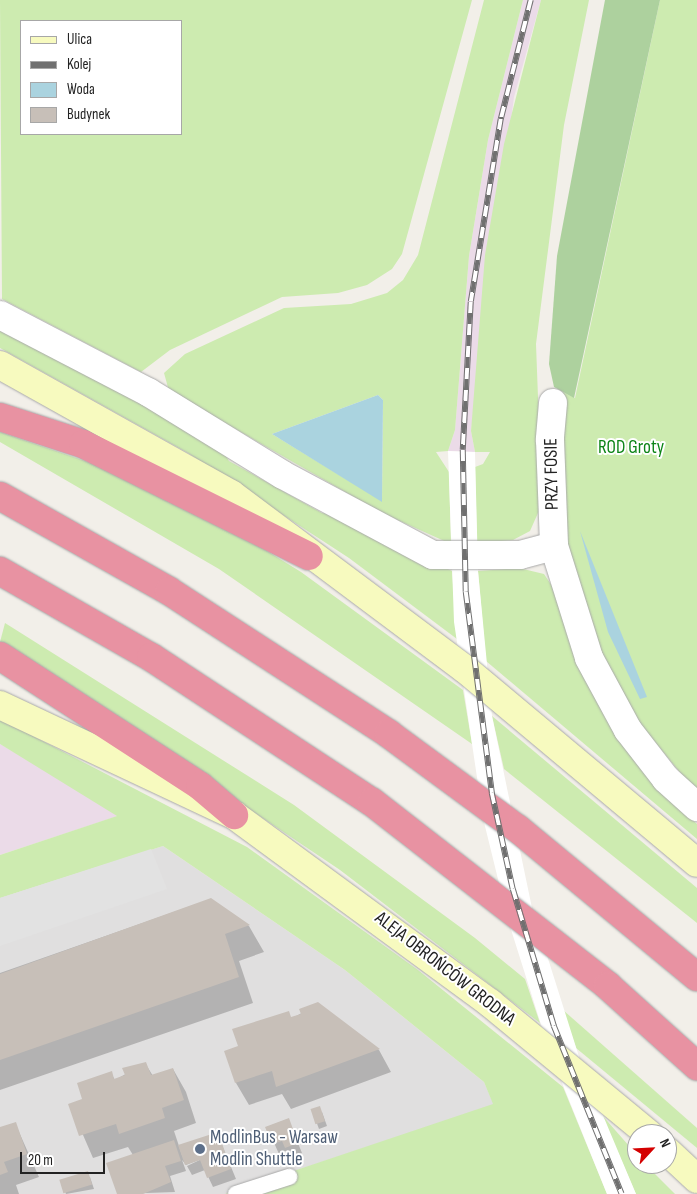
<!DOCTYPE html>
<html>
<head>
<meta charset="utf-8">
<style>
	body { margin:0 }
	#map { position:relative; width:697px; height:1194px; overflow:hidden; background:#f2efe9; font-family:"Sofia Sans Condensed",sans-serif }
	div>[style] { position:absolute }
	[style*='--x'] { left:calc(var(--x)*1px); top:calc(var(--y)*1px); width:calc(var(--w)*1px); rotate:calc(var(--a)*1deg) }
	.residential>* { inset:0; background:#e0dfdf }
	.industrial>* { inset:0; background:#ebdbe8 }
	.grass>* { inset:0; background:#cdebb0 }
	.forest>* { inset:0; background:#add19e }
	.parking>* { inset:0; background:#e2e2e2 }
	.water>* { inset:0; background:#aad3df }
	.pier>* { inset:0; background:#fff }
	.shadow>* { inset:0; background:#0003 }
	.building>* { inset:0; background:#c7bfb8; transform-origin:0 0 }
	.roads { filter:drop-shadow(0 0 1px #a9a9a9) drop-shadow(0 0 1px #a9a9a9) }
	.service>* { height:16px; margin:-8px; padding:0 8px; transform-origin:8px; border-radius:8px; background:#fff }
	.minor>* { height:28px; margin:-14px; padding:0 14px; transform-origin:14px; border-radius:14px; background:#fff }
	.secondary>* { height:28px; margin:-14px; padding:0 14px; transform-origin:14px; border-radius:14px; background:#f7fabf }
	.motorway>* { height:28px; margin:-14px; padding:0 14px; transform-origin:14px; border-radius:14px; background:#e892a2 }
	.rail>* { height:5.5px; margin-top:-2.75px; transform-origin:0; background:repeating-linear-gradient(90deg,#fff 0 11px,#707070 0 22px); box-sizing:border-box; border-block:1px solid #707070 }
	.dots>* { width:14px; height:14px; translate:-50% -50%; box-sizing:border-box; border:2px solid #fff; border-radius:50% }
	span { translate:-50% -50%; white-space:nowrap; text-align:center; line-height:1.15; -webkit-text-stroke:4px #fff; paint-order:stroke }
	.park-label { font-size:19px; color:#0c8416 }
	.street-label { font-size:19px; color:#222 }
	.service-label { font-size:19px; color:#4e5e75 }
	.left { translate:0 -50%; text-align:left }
	.legend { position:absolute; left:20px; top:20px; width:162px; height:115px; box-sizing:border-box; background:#fff; border:1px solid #a7a7a7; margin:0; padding:6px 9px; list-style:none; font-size:15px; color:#222 }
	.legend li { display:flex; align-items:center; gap:10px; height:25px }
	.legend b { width:25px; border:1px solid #a7a7a7 }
	.north { position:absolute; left:627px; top:1124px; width:50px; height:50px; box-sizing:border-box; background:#fff; border:1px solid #a7a7a7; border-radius:50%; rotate:65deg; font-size:14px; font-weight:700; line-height:20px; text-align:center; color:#222 }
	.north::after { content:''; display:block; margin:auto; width:18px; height:22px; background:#d40000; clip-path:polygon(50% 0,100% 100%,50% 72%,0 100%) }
	.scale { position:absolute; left:20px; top:1152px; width:85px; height:22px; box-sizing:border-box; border:2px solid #222; border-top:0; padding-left:6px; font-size:15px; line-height:18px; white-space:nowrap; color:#222; -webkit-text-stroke:4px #fff; paint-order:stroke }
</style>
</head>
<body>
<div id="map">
	<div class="residential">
		<div style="clip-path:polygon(163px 846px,345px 970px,484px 1082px,494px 1105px,225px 1194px,0 1194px,0 898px)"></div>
	</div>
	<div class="industrial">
		<div style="clip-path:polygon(523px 0,541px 0,514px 97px,471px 431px,475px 452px,448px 451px,455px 430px,469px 256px,488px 140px)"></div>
		<div style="clip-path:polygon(0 744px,50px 773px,118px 816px,0 855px)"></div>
	</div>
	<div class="grass">
		<div style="clip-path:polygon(evenodd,0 0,472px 0,402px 254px,392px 269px,367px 285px,338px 293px,282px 297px,170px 350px,141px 372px,2px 299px,0 0,21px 21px,181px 21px,181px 134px,21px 134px,21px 21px)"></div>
		<div style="clip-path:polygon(evenodd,484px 0,523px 0,488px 140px,469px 256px,455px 430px,448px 451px,436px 452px,449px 472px,451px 544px,382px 513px,169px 391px,164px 373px,185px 354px,284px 308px,351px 304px,387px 293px,403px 280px,418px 255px,484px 0,378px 395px,383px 400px,382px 501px,272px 434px,378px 395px)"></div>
		<div style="clip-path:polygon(541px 0,589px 0,564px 125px,536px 344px,542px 504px,530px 531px,513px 540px,477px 543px,475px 467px,483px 464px,490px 452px,475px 452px,471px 431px,485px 255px,504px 144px)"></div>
		<div style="clip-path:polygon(660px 0,697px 0,697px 793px,631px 713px,597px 651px,569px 566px,558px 433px,563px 392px,575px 398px)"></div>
		<div style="clip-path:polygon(0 326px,99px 376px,223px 451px,229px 461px,322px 513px,335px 514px,452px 571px,457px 639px,349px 558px,188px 453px,0 348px)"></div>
		<div style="clip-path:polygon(0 432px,97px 465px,218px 521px,301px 572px,463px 690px,472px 744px,219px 569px,0 442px)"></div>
		<div style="clip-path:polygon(519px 568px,544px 574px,552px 586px,672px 802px,697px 824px,697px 839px,486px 661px,478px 571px)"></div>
		<div style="clip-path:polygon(5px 623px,294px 805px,475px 938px,525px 979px,540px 1023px,340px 870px,0 642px)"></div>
		<div style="clip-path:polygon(492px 716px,697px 888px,697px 923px,504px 769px)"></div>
		<div style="clip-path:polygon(0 719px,247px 847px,418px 970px,563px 1087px,607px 1194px,225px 1194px,493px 1104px,484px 1082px,345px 970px,163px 846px,0 898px,0 855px,117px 816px,0 744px)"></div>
		<div style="clip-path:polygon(563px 1010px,697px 1128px,697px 1148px,576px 1048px)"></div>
		<div style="clip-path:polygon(601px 1114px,637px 1155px,637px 1164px,645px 1164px,675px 1194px,636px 1194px)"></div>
	</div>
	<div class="forest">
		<div style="clip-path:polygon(605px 0,660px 0,574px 398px,554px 387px,549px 364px,557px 256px)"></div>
	</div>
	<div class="parking">
		<div style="clip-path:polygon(151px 849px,167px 889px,0 946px,0 898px)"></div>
	</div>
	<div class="water">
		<div style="clip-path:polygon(378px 395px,383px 400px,382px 502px,272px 434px)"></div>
		<div style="clip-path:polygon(580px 531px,647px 697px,640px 699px,608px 632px)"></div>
	</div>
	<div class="pier">
		<div style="clip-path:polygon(448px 451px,475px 452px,478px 571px,492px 716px,532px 908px,581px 1063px,636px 1194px,607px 1194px,550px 1053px,508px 920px,483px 818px,454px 622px)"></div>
	</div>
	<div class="shadow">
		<div style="clip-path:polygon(211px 899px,249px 926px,264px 952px,239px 961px,253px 1003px,0 1090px,0 973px)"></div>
		<div style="clip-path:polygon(318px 1004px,379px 1050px,391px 1072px,291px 1109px,282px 1094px,249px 1105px,236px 1083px,240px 1047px)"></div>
		<div style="clip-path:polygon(145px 1063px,153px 1076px,173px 1069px,186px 1092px,196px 1123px,174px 1131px,182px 1155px,217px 1133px,236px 1179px,213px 1187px,205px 1170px,192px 1175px,187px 1166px,206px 1157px,186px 1165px,182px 1160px,186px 1171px,170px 1176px,175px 1192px,118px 1194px,133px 1155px,128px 1147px,93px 1158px,70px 1105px,84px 1100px,111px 1073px,115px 1080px)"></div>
		<div style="clip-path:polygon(312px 1110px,322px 1112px,327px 1126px,319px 1129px)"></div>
		<div style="clip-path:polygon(288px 1119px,302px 1153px,292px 1157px,288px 1150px,279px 1154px,267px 1127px)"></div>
		<div style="clip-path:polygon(15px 1123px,39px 1177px,16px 1185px,19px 1194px,0 1194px,0 1128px)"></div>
		<div style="clip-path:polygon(90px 1177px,94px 1189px,66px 1194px,61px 1181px)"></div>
	</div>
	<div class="building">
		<div style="clip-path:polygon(211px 898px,250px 925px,225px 934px,239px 977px,0 1060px,0 974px)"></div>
		<div style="clip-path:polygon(318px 1002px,380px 1049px,276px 1087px,272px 1071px,235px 1083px,224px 1051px,238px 1046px,232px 1029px,289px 1011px,291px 1017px,301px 1014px,299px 1009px)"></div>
		<div style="clip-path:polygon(146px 1062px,151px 1075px,173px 1068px,184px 1100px,162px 1108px,165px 1118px,119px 1134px,116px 1124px,79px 1136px,68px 1104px,82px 1099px,77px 1083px,112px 1071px,114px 1079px,125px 1075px,122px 1068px)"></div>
		<div style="left:320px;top:1106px;width:16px;height:10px;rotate:72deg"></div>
		<div style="clip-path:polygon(289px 1118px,298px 1143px,285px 1148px,282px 1141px,272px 1144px,265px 1127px)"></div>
		<div style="clip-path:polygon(16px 1122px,27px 1154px,4px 1162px,8px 1172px,0 1175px,0 1127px)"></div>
		<div style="clip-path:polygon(218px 1132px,231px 1169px,207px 1178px,200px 1160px,185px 1165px,178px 1145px)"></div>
		<div style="clip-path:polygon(174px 1140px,181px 1161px,165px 1166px,171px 1182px,143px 1194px,117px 1194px,106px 1163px)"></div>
		<div style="left:88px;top:1171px;width:14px;height:30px;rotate:73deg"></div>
	</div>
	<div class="roads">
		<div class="service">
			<div style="--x:236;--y:1194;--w:56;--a:-17.8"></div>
		</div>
		<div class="minor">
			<div style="--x:0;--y:315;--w:167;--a:27.5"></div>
			<div style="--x:148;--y:392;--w:158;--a:31.6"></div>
			<div style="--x:283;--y:475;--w:170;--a:28.1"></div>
			<div style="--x:433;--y:555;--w:87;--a:0"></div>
			<div style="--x:520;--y:555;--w:35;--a:-15"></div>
			<div style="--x:553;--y:403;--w:37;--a:95"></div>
			<div style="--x:550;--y:440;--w:106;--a:87.8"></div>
			<div style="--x:554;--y:546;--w:117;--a:72.6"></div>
			<div style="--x:589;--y:658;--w:82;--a:61.6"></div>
			<div style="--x:628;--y:730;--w:62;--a:52.2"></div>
			<div style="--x:666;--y:779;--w:42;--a:42.1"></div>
		</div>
		<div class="secondary">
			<div style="--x:0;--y:365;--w:265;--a:29.2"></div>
			<div style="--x:231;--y:494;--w:292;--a:36.8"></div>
			<div style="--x:465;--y:669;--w:302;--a:39.9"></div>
			<div style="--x:0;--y:705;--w:259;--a:25.2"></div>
			<div style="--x:234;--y:815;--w:318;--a:36.3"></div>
			<div style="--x:490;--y:1003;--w:206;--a:39.5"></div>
			<div style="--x:667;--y:1151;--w:41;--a:43"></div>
		</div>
		<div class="motorway">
			<div style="--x:0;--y:417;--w:87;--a:18"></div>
			<div style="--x:83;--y:444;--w:252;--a:26.4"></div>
			<div style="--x:0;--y:496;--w:194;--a:29.3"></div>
			<div style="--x:169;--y:591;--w:262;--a:33"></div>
			<div style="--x:389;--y:734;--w:160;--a:36.4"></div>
			<div style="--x:518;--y:829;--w:232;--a:39.6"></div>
			<div style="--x:0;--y:571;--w:174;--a:29.7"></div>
			<div style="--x:151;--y:657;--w:264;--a:33.3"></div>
			<div style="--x:372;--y:802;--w:299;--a:37.9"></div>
			<div style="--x:608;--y:986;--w:120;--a:42"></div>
			<div style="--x:0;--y:656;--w:239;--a:33"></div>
			<div style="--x:200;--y:786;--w:45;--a:40.5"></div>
		</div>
	</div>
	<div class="rail">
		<div style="--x:531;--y:0;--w:123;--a:104.1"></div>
		<div style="--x:501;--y:119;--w:185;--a:99.3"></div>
		<div style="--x:471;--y:302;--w:148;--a:93.1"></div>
		<div style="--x:463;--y:450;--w:142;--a:88.8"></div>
		<div style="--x:466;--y:592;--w:203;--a:82.6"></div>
		<div style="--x:492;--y:793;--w:98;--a:77.7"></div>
		<div style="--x:513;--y:889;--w:143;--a:73.3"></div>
		<div style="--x:554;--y:1026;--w:181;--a:68"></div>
	</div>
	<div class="dots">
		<div style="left:200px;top:1149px;background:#5c6f8a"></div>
	</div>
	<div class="park-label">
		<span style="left:631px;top:448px">ROD Groty</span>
	</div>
	<div class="street-label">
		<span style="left:552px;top:474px;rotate:-91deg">PRZY FOSIE</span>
		<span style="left:445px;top:969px;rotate:38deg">ALEJA OBROŃCÓW GRODNA</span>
	</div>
	<div class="service-label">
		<span class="left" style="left:210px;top:1149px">ModlinBus - Warsaw<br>Modlin Shuttle</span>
	</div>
	<ul class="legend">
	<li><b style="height:6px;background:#f7fabf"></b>Ulica</li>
	<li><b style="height:6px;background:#707070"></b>Kolej</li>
	<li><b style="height:14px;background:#aad3df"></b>Woda</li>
	<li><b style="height:14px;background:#c7bfb8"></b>Budynek</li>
	</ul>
	<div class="north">N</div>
	<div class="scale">20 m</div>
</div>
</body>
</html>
